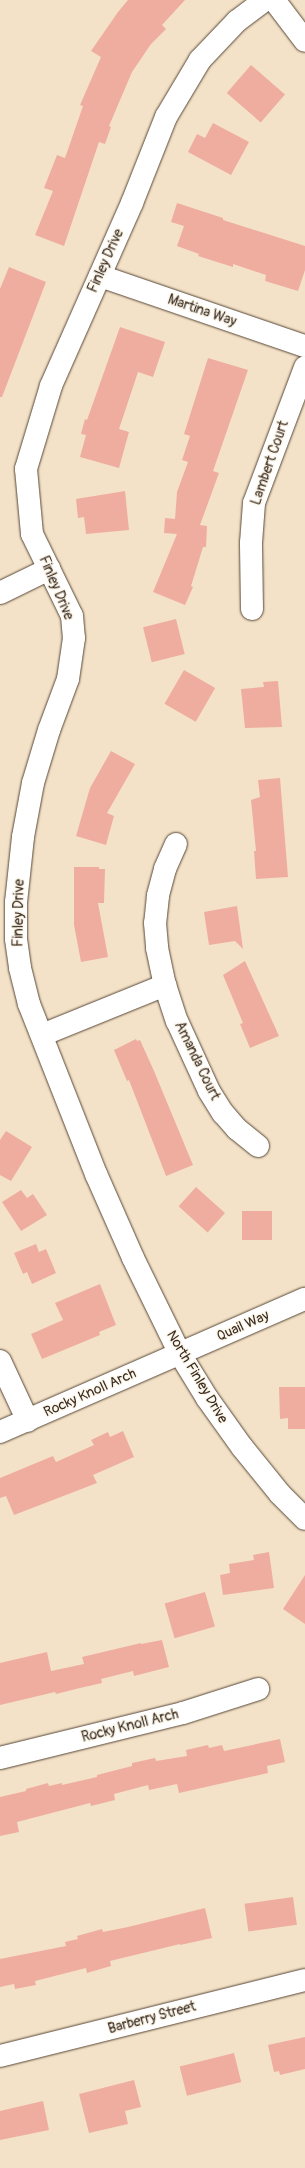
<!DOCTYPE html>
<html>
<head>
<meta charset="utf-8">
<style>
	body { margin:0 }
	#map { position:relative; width:305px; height:2168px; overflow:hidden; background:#f3e2c7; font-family:Pangolin,sans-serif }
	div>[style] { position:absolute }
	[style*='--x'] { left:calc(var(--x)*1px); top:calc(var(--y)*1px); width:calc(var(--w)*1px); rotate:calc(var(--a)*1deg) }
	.building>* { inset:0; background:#efada0; transform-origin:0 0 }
	.roads { filter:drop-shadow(0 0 1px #574637) drop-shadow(0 0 1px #574637) }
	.street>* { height:22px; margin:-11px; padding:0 11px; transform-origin:11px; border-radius:11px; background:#fff }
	span { translate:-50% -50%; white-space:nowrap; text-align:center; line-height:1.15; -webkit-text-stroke:3px #fbf7ec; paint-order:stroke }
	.street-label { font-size:14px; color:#3b2a1e }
</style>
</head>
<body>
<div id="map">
	<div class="building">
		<div style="clip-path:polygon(128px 0,185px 0,162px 25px,166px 29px,151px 44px,132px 72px,109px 126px,111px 127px,105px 144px,99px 142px,64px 246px,35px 235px,53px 191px,44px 188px,57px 155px,65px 158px,83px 106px,80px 105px,101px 57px,91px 51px,118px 12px)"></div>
		<div style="left:251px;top:65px;width:45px;height:37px;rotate:41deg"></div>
		<div style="clip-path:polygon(213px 123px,249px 142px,231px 175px,188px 152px,197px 134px,205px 138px)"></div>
		<div style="clip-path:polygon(177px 203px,223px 218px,223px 220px,305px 246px,305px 270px,298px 291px,265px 281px,266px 275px,233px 264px,233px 267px,198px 256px,199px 254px,177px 246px,184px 226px,171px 222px)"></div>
		<div style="clip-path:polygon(9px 267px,46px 282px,2px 397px,0 397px,0 289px)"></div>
		<div style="clip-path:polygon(120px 327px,165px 342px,153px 377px,138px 372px,119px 429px,129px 432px,119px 468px,80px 457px,86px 435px,81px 434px,85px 419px,87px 420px)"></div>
		<div style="clip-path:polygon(208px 358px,248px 370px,213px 471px,219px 473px,200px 525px,207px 526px,206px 547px,203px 547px,191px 586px,193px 587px,185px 605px,153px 592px,177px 534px,164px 533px,165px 518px,175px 519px,177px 492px,188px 462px,182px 460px,190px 436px,184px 434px)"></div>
		<div style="clip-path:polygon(125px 491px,129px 530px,86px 534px,84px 517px,78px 518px,76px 499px)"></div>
		<div style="left:176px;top:619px;width:36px;height:34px;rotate:76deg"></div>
		<div style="left:184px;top:670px;width:36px;height:39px;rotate:30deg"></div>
		<div style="clip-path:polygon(278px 681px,282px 727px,245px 728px,241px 689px,264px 687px,263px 682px)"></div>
		<div style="clip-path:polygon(111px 751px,135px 764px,107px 813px,114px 816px,106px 845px,76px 836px,90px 788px)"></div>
		<div style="clip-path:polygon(280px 778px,288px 877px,256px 879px,254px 851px,256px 851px,251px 800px,260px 797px,258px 780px)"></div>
		<div style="clip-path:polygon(74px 867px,99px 867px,99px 869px,105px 869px,104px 903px,98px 903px,108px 957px,81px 962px,74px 925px)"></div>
		<div style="clip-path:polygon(237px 906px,243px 949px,235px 941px,209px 945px,204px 912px)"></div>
		<div style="clip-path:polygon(245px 961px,279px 1036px,250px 1048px,240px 1024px,243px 1023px,223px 975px)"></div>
		<div style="clip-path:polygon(136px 1039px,137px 1041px,140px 1040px,154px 1071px,193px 1165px,166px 1176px,129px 1080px,127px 1081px,114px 1050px)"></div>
		<div style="clip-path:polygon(6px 1131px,32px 1147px,11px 1181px,0 1175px,0 1140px)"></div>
		<div style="left:196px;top:1187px;width:39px;height:26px;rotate:42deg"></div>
		<div style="clip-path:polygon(21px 1190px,27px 1198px,33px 1194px,47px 1215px,21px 1231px,2px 1202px)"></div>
		<div style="left:242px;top:1211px;width:30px;height:29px"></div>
		<div style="clip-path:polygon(36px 1244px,39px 1252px,46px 1249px,56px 1273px,32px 1284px,27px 1272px,23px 1274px,14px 1253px)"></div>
		<div style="clip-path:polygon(100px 1284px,116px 1325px,99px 1332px,100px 1335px,42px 1359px,31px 1334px,63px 1320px,55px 1303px)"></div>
		<div style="clip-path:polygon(279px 1387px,305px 1387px,305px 1429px,288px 1429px,288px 1418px,280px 1419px)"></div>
		<div style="clip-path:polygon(123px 1431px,134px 1457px,93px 1475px,97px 1483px,14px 1515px,6px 1496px,0 1498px,0 1478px,53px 1456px,56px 1462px,94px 1445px,91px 1440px,108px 1432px,110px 1437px)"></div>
		<div style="clip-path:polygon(269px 1552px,274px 1588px,223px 1595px,220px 1575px,230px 1573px,229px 1564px,254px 1560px,253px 1555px)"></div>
		<div style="clip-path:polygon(305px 1575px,305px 1624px,283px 1609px)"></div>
		<div style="left:205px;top:1592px;width:36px;height:42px;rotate:74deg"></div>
		<div style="clip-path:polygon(162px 1640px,169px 1667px,134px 1676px,133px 1671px,101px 1679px,102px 1683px,80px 1688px,56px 1694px,55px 1692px,0 1705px,0 1663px,47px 1652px,51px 1671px,84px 1664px,82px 1657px,141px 1643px,141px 1644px)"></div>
		<div style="clip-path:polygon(280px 1739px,285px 1762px,267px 1766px,268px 1773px,179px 1793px,177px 1784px,149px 1790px,148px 1785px,114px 1794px,115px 1800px,91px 1806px,90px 1803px,17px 1822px,19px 1832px,0 1836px,0 1797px,26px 1791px,26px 1789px,48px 1783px,49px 1786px,62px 1783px,62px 1785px,97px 1777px,97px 1775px,132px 1766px,132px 1763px,155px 1758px,156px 1761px,187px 1756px,186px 1750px,208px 1745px,209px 1748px,222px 1745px,224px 1751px)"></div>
		<div style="left:293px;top:1897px;width:28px;height:49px;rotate:82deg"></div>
		<div style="clip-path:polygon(205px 1908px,212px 1938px,180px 1945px,180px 1944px,110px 1961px,111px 1966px,87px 1973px,86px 1968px,35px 1981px,36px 1985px,15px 1989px,14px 1984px,0 1987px,0 1959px,66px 1946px,65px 1942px,78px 1939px,77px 1936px,102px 1929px,103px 1932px,128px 1927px)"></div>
		<div style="clip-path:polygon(305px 2037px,305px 2069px,280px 2075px,279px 2071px,274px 2072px,268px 2045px)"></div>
		<div style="left:234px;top:2053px;width:30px;height:56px;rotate:76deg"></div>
		<div style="clip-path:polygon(134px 2080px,141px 2107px,125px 2111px,128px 2124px,89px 2133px,79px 2094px)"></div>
		<div style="clip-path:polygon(43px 2101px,49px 2130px,0 2140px,0 2111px)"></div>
	</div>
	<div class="roads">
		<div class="street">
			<div style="--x:265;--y:0;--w:35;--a:143"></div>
			<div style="--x:237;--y:21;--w:54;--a:133.5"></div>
			<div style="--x:200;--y:60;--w:66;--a:120.8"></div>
			<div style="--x:166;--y:117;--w:92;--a:111.6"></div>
			<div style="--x:132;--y:203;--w:200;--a:113.9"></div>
			<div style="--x:51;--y:386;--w:87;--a:106.8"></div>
			<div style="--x:26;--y:469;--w:65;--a:84.7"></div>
			<div style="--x:32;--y:534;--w:91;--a:64"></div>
			<div style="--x:72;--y:616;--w:22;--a:85"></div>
			<div style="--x:74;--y:638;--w:41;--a:98.3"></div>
			<div style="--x:68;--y:679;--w:54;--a:110.4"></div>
			<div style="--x:49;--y:730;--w:55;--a:106.8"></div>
			<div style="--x:33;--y:783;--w:55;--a:100.5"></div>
			<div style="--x:23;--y:837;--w:65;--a:96.1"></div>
			<div style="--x:16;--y:902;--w:37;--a:90"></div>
			<div style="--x:16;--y:939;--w:29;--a:82"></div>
			<div style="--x:20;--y:968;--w:37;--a:76"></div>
			<div style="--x:29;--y:1004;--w:183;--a:68.5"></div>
			<div style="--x:96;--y:1174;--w:92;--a:66.2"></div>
			<div style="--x:133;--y:1258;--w:107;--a:63.9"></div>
			<div style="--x:180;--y:1354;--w:52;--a:58.5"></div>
			<div style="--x:207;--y:1398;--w:60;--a:54.5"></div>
			<div style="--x:242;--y:1447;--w:60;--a:51"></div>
			<div style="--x:280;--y:1494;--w:35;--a:45"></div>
			<div style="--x:274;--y:0;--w:51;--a:52.9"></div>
			<div style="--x:100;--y:276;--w:217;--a:18.9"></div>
			<div style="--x:0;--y:593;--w:55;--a:-26.1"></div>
			<div style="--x:252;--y:609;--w:66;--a:-90.9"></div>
			<div style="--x:251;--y:543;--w:40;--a:-85.7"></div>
			<div style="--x:254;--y:503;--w:145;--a:-69.4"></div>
			<div style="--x:176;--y:844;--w:27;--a:114"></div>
			<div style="--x:165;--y:869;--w:28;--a:105"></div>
			<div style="--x:158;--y:896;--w:27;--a:96"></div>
			<div style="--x:155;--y:923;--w:25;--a:85"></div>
			<div style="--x:157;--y:948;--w:38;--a:78"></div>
			<div style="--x:165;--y:985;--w:38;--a:72"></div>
			<div style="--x:177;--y:1021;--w:77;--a:65.4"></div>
			<div style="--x:209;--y:1091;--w:26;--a:58"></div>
			<div style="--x:223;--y:1113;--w:21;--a:49"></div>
			<div style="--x:237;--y:1129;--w:27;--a:39"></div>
			<div style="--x:42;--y:1035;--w:133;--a:-22.1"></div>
			<div style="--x:0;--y:1361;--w:66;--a:65"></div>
			<div style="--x:0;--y:1432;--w:333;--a:-23.6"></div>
			<div style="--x:0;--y:1758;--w:188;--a:-13.8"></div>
			<div style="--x:183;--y:1713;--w:79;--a:-17.7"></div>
			<div style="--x:0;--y:2056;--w:314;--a:-14"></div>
		</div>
	</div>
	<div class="street-label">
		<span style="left:106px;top:261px;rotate:-66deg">Finley Drive</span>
		<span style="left:202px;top:311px;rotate:19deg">Martina Way</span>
		<span style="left:270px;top:463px;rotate:-71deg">Lambert Court</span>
		<span style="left:56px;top:588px;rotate:67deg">Finley Drive</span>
		<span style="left:19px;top:913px;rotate:-89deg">Finley Drive</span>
		<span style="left:197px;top:1061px;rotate:64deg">Amanda Court</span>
		<span style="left:243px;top:1326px;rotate:-24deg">Quail Way</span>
		<span style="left:197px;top:1377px;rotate:59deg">North Finley Drive</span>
		<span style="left:90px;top:1393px;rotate:-24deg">Rocky Knoll Arch</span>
		<span style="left:130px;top:1726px;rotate:-14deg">Rocky Knoll Arch</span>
		<span style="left:152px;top:2018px;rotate:-15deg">Barberry Street</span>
	</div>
</div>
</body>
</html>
